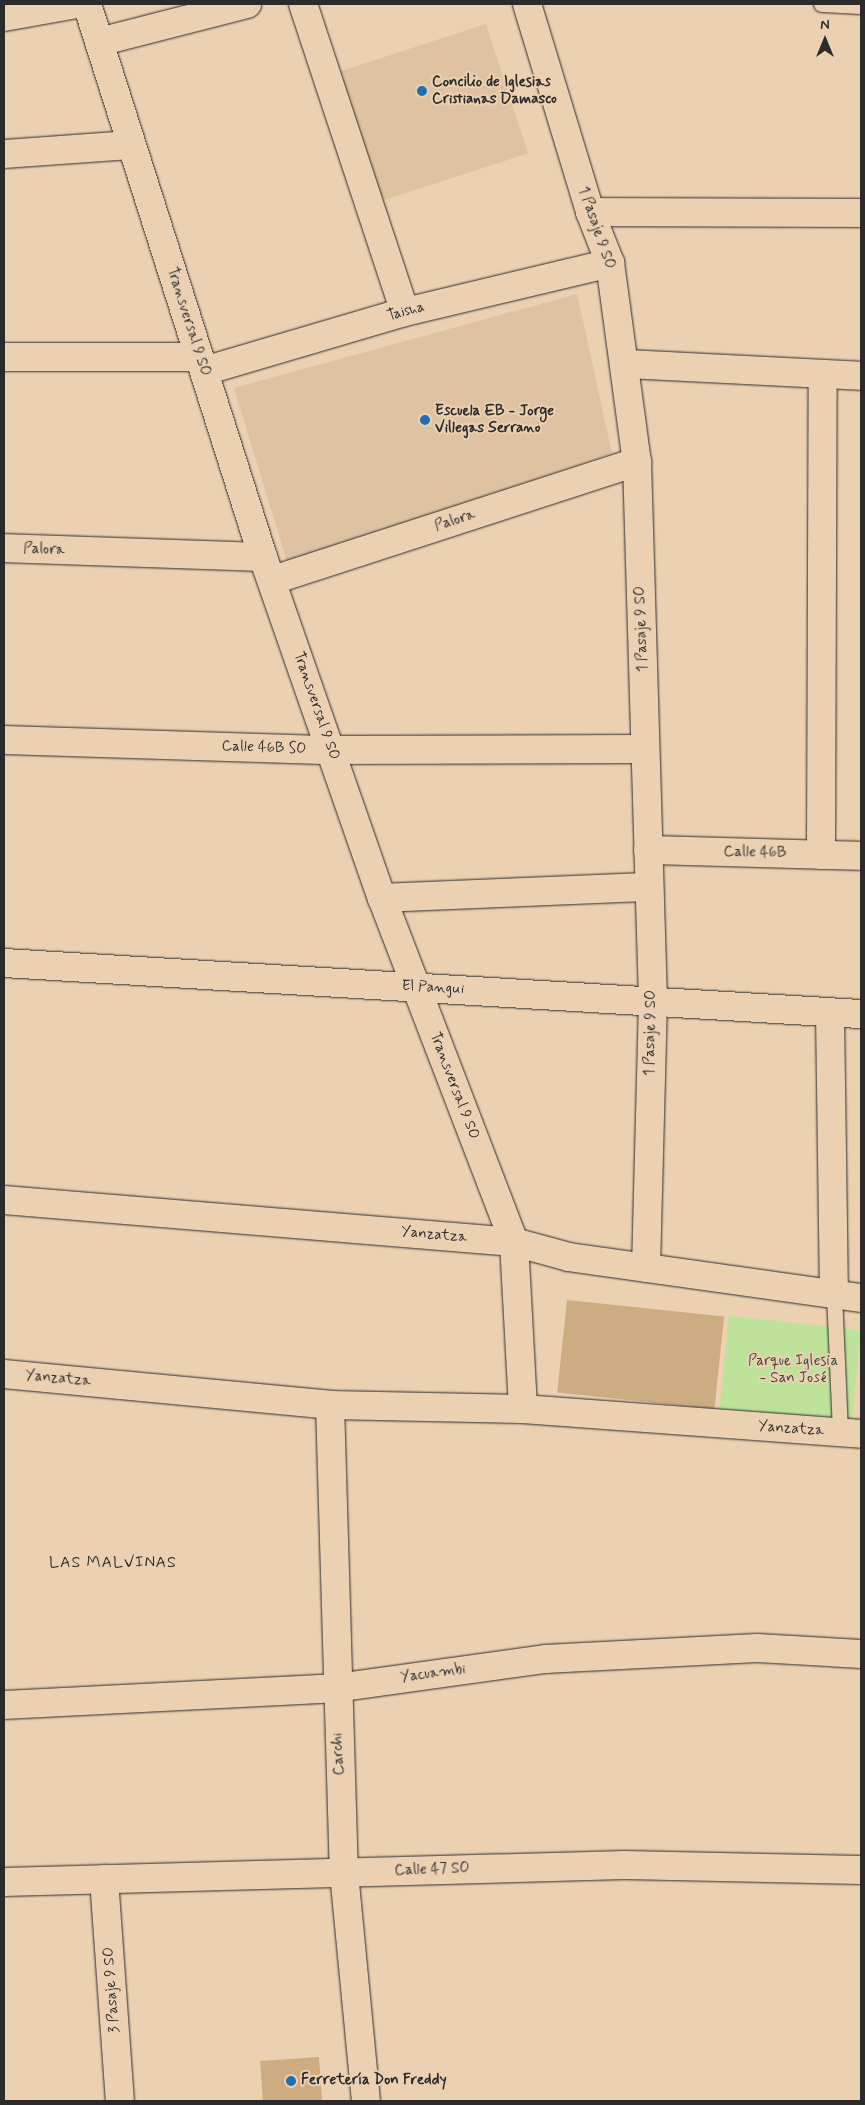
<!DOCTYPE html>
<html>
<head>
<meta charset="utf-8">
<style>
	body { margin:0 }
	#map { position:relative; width:865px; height:2105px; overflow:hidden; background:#ebd0b2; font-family:Mynerve,sans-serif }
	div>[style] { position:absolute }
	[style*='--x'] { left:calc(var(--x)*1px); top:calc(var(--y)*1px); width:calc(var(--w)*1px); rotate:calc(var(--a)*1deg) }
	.built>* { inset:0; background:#dec2a1; transform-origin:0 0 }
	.green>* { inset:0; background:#bfe29b; transform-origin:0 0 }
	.building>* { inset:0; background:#ceac81; transform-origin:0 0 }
	.roads { filter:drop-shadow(0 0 1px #2b2b2b) drop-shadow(0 0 1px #2b2b2b) }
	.service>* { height:15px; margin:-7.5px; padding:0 7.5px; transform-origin:7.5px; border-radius:7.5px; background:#ebd0b2 }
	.minor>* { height:28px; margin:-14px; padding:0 14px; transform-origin:14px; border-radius:14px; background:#ebd0b2 }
	.dots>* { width:14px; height:14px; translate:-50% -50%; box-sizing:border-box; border:2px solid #ebd0b2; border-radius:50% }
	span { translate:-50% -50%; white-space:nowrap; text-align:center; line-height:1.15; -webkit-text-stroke:4px #ebd0b2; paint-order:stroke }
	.poi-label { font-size:15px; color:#2b2b2b; font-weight:700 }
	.left { translate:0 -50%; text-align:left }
	.street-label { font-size:15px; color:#2b2b2b }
	.park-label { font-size:15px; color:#41463c }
	.neighbourhood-label { font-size:16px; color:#2b2b2b; letter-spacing:1px }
	.frame { position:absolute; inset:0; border:5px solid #2b2b2b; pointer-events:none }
	.north { position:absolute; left:800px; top:15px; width:50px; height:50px; -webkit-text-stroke:4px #ebd0b2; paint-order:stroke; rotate:0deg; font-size:14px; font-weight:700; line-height:20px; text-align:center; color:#2b2b2b }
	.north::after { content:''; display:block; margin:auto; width:18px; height:22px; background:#2b2b2b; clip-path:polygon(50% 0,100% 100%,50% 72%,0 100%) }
</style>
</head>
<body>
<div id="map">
	<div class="built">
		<div style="left:486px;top:24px;width:136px;height:157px;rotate:72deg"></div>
		<div style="clip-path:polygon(577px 294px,612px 453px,289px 568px,234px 388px)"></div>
	</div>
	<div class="green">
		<div style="left:729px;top:1316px;width:133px;height:94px;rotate:6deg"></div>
	</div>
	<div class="building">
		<div style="left:567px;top:1300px;width:158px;height:93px;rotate:6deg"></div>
		<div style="left:319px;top:2057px;width:44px;height:59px;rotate:86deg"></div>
	</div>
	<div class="roads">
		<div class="service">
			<div style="--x:821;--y:4;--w:40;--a:2.9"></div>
			<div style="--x:834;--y:1294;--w:139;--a:87.5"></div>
		</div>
		<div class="minor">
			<div style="--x:87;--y:4;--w:580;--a:72.35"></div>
			<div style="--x:263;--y:557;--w:361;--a:70.8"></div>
			<div style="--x:382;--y:898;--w:368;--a:69"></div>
			<div style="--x:514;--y:1242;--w:167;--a:86.9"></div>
			<div style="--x:303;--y:4;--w:324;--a:71.7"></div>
			<div style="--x:527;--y:4;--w:217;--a:73.1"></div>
			<div style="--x:590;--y:212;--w:55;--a:68.6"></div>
			<div style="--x:610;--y:263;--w:201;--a:82.3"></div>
			<div style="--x:637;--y:462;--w:539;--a:88.3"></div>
			<div style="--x:653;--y:1001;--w:267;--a:91.5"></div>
			<div style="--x:4;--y:17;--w:74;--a:-10.1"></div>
			<div style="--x:99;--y:42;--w:153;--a:-14.4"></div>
			<div style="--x:4;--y:154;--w:127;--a:-4.1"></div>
			<div style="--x:590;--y:212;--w:271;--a:0.2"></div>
			<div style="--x:4;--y:357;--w:194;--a:0"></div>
			<div style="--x:626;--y:364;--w:235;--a:2.9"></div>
			<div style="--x:204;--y:371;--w:209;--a:-16.4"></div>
			<div style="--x:405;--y:312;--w:211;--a:-13.4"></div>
			<div style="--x:4;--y:548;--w:259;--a:2"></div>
			<div style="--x:273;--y:580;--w:383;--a:-18"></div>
			<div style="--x:4;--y:740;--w:327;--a:1.8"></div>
			<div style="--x:331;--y:750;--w:314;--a:-0.2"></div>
			<div style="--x:648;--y:850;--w:213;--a:1.6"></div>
			<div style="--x:821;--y:855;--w:479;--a:-89.8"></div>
			<div style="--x:382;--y:898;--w:267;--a:-2.4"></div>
			<div style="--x:4;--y:963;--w:859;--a:3.41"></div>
			<div style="--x:830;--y:1012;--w:282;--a:89.2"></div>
			<div style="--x:4;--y:1200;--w:512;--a:4.71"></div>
			<div style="--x:514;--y:1242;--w:57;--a:15.3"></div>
			<div style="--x:569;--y:1257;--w:295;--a:8"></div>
			<div style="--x:4;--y:1374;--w:327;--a:5.4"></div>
			<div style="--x:330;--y:1405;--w:193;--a:1.2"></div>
			<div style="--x:523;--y:1409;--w:339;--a:4.2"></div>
			<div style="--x:330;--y:1405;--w:468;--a:88.3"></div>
			<div style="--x:344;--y:1873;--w:229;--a:84.5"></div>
			<div style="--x:4;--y:1705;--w:332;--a:-2.9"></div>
			<div style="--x:336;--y:1688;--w:211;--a:-7.9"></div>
			<div style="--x:545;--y:1659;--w:212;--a:-3"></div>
			<div style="--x:757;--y:1648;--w:104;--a:3.3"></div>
			<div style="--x:104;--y:1879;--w:223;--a:85.9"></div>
			<div style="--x:4;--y:1882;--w:621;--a:-1.57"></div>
			<div style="--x:625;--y:1865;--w:236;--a:1.2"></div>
		</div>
	</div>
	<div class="dots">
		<div style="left:422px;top:91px;background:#1f6fb2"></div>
		<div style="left:425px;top:420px;background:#1f6fb2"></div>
		<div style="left:291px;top:2081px;background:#1f6fb2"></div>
	</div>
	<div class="poi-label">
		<span class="left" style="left:432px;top:91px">Concilio de Iglesias<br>Cristianas Damasco</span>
		<span class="left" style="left:435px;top:420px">Escuela EB - Jorge<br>Villegas Serrano</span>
		<span class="left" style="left:301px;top:2081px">Ferretería Don Freddy</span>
	</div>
	<div class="street-label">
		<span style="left:596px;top:228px;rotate:71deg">1 Pasaje 9 SO</span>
		<span style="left:406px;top:312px;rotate:-15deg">Taisha</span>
		<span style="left:188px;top:322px;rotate:72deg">Transversal 9 SO</span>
		<span style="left:455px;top:521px;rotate:-18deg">Palora</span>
		<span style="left:44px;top:550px;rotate:2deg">Palora</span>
		<span style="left:642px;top:629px;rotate:-92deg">1 Pasaje 9 SO</span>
		<span style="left:316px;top:706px;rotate:71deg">Transversal 9 SO</span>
		<span style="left:264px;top:748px;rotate:2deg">Calle 46B SO</span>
		<span style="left:755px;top:853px;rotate:1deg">Calle 46B</span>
		<span style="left:433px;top:988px;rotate:3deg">El Pangui</span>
		<span style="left:651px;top:1033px;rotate:-89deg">1 Pasaje 9 SO</span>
		<span style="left:454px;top:1086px;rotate:69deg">Transversal 9 SO</span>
		<span style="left:434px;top:1235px;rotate:5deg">Yanzatza</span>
		<span style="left:58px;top:1379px;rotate:5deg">Yanzatza</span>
		<span style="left:791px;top:1429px;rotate:4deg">Yanzatza</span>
		<span style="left:433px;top:1674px;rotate:-8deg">Yacuambi</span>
		<span style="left:339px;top:1754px;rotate:-93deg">Carchi</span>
		<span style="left:432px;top:1870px;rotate:-2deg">Calle 47 SO</span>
		<span style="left:112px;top:1990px;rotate:-94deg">3 Pasaje 9 SO</span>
	</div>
	<div class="park-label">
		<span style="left:793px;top:1370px">Parque Iglesia<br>- San José</span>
	</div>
	<div class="neighbourhood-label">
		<span style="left:113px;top:1563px">LAS MALVINAS</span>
	</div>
	<div class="frame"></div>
	<div class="north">N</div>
</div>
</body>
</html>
